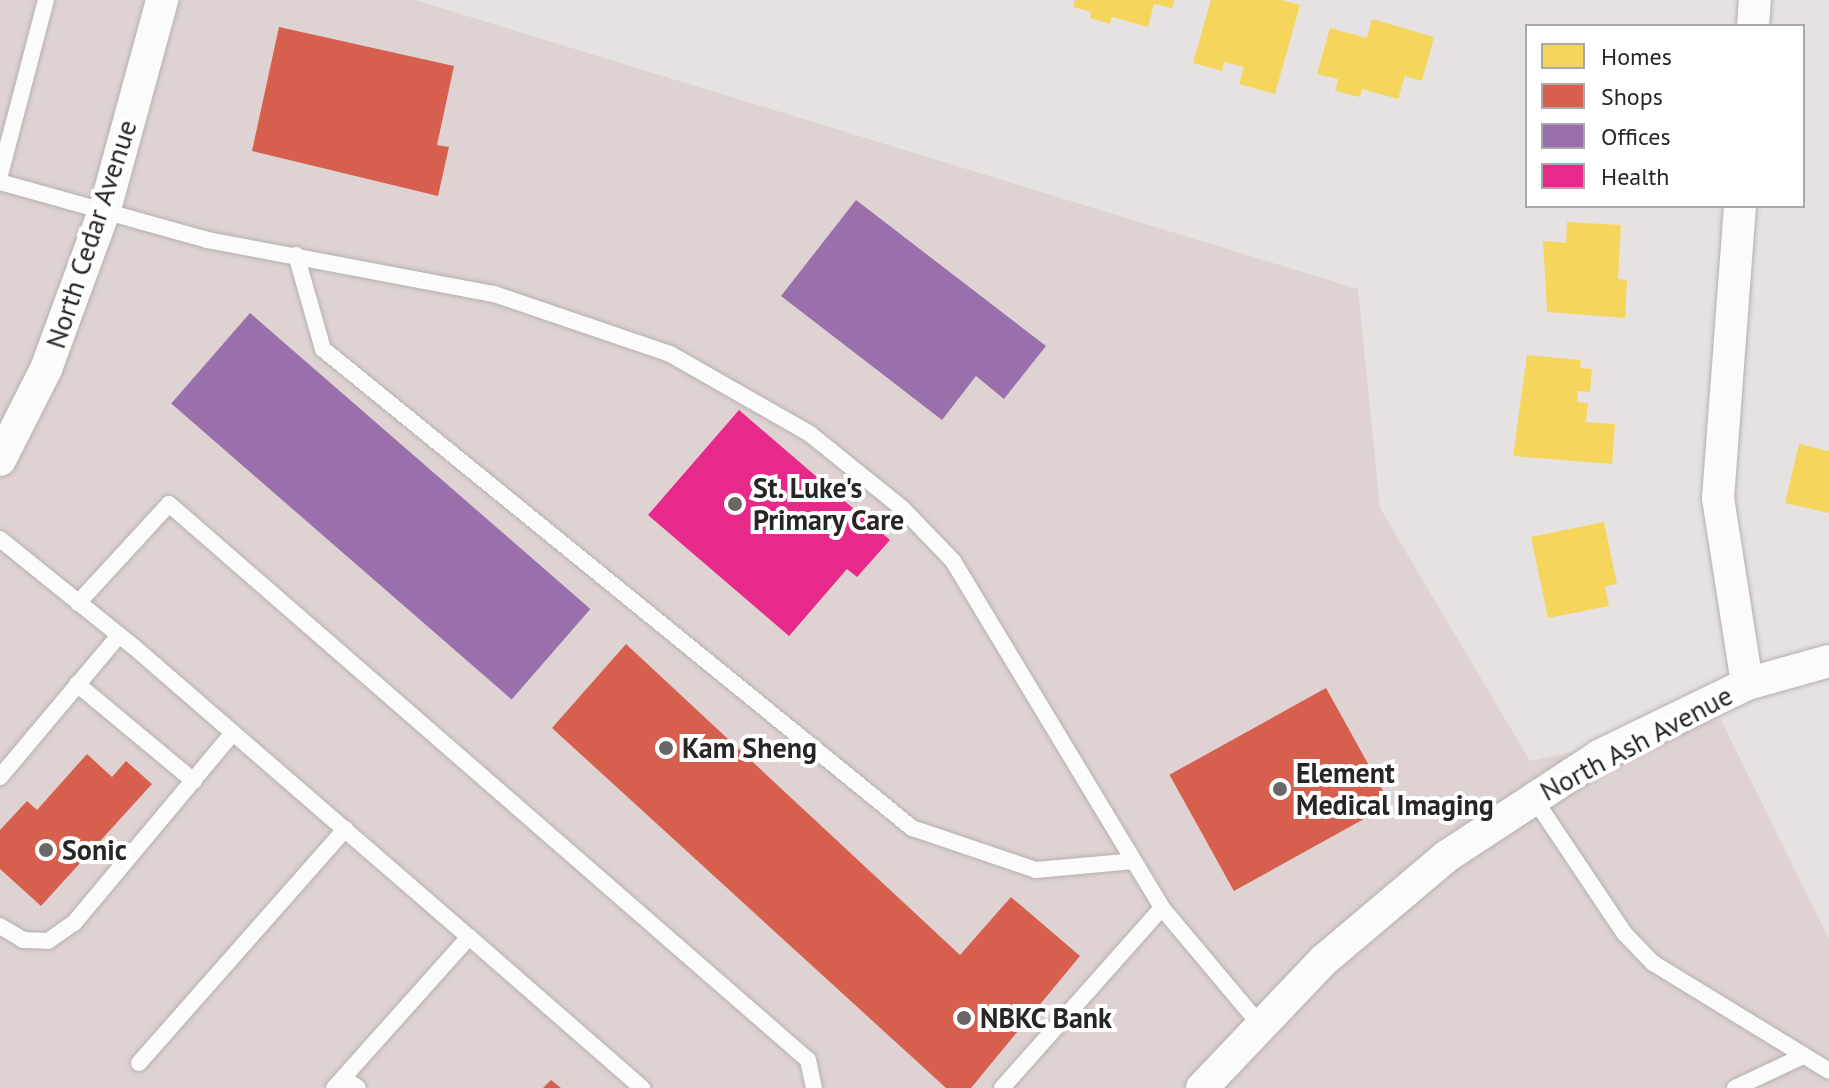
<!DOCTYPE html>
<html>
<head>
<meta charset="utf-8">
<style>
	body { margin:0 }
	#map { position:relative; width:1829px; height:1088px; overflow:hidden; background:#e7e2e2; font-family:"PT Sans",sans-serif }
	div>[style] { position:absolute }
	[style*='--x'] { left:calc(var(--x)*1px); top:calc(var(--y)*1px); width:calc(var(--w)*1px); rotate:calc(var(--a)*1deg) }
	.built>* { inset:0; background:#ded3d2 }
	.homes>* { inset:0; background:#f6d55c }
	.shops>* { inset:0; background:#d6604d; transform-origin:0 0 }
	.offices>* { inset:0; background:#9970ab; transform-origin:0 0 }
	.health>* { inset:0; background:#e7298a }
	.roads { filter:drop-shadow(0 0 2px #b4b0af) drop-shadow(0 0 2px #b4b0af) }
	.lane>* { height:16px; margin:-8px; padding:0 8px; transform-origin:8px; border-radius:8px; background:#fbfbfb }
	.street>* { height:32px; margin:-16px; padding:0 16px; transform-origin:16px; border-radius:16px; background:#fbfbfb }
	.dots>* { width:22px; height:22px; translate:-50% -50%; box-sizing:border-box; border:4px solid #fff; border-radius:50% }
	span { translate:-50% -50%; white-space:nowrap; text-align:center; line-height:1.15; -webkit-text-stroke:8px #fff; paint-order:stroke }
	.street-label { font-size:28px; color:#292525 }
	.poi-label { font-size:28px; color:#292525; font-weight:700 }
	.left { translate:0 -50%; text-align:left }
	.legend { position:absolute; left:1525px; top:24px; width:280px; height:184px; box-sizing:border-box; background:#fff; border:2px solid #a9a8a8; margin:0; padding:10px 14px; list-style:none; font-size:24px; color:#292525 }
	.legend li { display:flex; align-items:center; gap:16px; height:40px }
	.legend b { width:40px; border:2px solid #a9a8a8 }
</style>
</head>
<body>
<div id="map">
	<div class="built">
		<div style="clip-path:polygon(0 0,415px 0,1358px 289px,1380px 508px,1530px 761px,1721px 720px,1829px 939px,1829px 1088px,0 1088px)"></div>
	</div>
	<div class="homes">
		<div style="clip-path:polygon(1075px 0,1174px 0,1172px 8px,1154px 4px,1148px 27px,1112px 17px,1110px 24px,1090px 18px,1091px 12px,1073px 7px)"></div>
		<div style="clip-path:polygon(1211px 0,1281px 0,1300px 5px,1275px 94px,1239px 84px,1244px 67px,1224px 62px,1222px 71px,1193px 63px)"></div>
		<div style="clip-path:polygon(1372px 19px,1434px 37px,1422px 81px,1405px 76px,1398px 99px,1362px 89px,1360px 97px,1335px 91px,1338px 79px,1317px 74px,1330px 28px,1367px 38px)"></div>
		<div style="clip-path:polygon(1567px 222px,1621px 225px,1618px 279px,1627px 280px,1625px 318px,1547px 312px,1543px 241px,1566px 243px)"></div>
		<div style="clip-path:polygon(1527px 355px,1581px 360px,1580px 368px,1592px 369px,1590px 392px,1578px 391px,1577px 402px,1588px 403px,1586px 422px,1615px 424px,1612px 464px,1513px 456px)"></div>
		<div style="clip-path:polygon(1799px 444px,1829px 451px,1829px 513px,1785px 503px)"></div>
		<div style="clip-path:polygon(1604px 522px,1617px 584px,1605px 586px,1609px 606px,1548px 618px,1531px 537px)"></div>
	</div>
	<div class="shops">
		<div style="clip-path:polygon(279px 27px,454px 66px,437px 145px,449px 147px,438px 196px,252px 151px)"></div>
		<div style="clip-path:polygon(626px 644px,960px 955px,1011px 897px,1080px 956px,971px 1088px,946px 1088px,552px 728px)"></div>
		<div style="left:1326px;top:688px;width:133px;height:179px;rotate:61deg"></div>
		<div style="clip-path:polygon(87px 754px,112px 777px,126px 761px,152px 784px,41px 906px,0 869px,0 830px,27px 801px,37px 810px)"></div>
		<div style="clip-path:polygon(551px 1080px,561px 1088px,543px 1088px)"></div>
	</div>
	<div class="offices">
		<div style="clip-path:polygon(856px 200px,1046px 346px,1004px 399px,976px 376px,942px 420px,781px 296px)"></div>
		<div style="left:250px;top:313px;width:451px;height:120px;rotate:41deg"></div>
	</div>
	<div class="health">
		<div style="clip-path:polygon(739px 410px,890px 540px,857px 577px,847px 569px,789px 636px,648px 515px)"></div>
	</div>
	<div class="roads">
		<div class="lane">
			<div style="--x:0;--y:175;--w:181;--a:-75.3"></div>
			<div style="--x:0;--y:182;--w:216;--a:15.6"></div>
			<div style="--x:208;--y:240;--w:291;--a:10.7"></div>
			<div style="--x:494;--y:294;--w:186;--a:18.8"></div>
			<div style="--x:670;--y:354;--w:161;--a:29.7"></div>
			<div style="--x:810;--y:434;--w:118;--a:38.8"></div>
			<div style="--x:902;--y:508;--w:74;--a:46.1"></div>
			<div style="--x:953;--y:561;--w:405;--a:58.9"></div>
			<div style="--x:296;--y:255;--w:98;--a:74"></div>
			<div style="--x:323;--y:349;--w:759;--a:39.12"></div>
			<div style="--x:912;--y:828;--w:131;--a:18.7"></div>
			<div style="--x:1036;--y:870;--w:98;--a:-5.2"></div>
			<div style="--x:0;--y:539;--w:172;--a:38.9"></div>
			<div style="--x:134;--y:647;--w:443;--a:40.9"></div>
			<div style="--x:78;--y:603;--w:134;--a:-47.4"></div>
			<div style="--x:169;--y:504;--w:847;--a:41.03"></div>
			<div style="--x:808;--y:1060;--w:29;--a:78"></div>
			<div style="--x:77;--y:684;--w:152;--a:39.7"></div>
			<div style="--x:0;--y:777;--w:185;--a:-50"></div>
			<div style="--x:1533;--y:797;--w:164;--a:56.2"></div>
			<div style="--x:1624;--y:933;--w:42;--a:46"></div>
			<div style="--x:1653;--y:963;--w:206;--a:31.5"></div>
			<div style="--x:0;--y:926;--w:27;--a:31"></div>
			<div style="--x:23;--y:940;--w:25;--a:2"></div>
			<div style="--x:48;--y:941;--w:32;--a:-35"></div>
			<div style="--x:74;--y:923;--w:248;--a:-50.1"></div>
			<div style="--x:139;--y:1063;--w:312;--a:-48.6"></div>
			<div style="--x:344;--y:1078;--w:17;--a:36"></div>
			<div style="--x:334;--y:1088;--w:203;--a:-48.2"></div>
			<div style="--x:469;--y:937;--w:230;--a:41.1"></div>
			<div style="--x:1002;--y:1088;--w:241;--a:-48.4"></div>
			<div style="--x:1162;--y:908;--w:154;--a:50"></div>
			<div style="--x:1735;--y:1088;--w:73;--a:-25.2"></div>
		</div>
		<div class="street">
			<div style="--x:1753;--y:26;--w:26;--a:-86"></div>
			<div style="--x:1740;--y:206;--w:293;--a:94.3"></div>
			<div style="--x:1718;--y:498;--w:188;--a:81.1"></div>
			<div style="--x:0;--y:460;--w:102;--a:-63.2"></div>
			<div style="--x:46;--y:369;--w:171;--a:-69.8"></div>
			<div style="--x:105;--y:209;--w:217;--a:-74.7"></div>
			<div style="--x:1202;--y:1088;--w:177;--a:-46.4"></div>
			<div style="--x:1324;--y:960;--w:161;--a:-40.2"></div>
			<div style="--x:1447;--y:856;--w:182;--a:-33.3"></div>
			<div style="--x:1599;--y:756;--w:165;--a:-25.9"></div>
			<div style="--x:1747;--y:684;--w:85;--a:-15.7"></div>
		</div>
	</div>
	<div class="dots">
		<div style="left:735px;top:504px;background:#6c6767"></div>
		<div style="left:666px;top:748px;background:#6c6767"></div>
		<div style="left:1280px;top:789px;background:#6c6767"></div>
		<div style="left:46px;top:850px;background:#6c6767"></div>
		<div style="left:964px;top:1018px;background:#6c6767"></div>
	</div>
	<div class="street-label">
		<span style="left:91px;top:234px;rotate:-72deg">North Cedar Avenue</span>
		<span style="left:1636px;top:743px;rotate:-28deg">North Ash Avenue</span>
	</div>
	<div class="poi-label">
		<span class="left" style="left:753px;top:504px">St. Luke's<br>Primary Care</span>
		<span class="left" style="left:682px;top:748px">Kam Sheng</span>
		<span class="left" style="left:1296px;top:789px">Element<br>Medical Imaging</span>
		<span class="left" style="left:62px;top:850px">Sonic</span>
		<span class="left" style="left:980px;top:1018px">NBKC Bank</span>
	</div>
	<ul class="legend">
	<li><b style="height:22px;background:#f6d55c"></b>Homes</li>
	<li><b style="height:22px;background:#d6604d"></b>Shops</li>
	<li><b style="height:22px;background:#9970ab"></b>Offices</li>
	<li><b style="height:22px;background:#e7298a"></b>Health</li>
	</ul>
</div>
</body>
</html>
